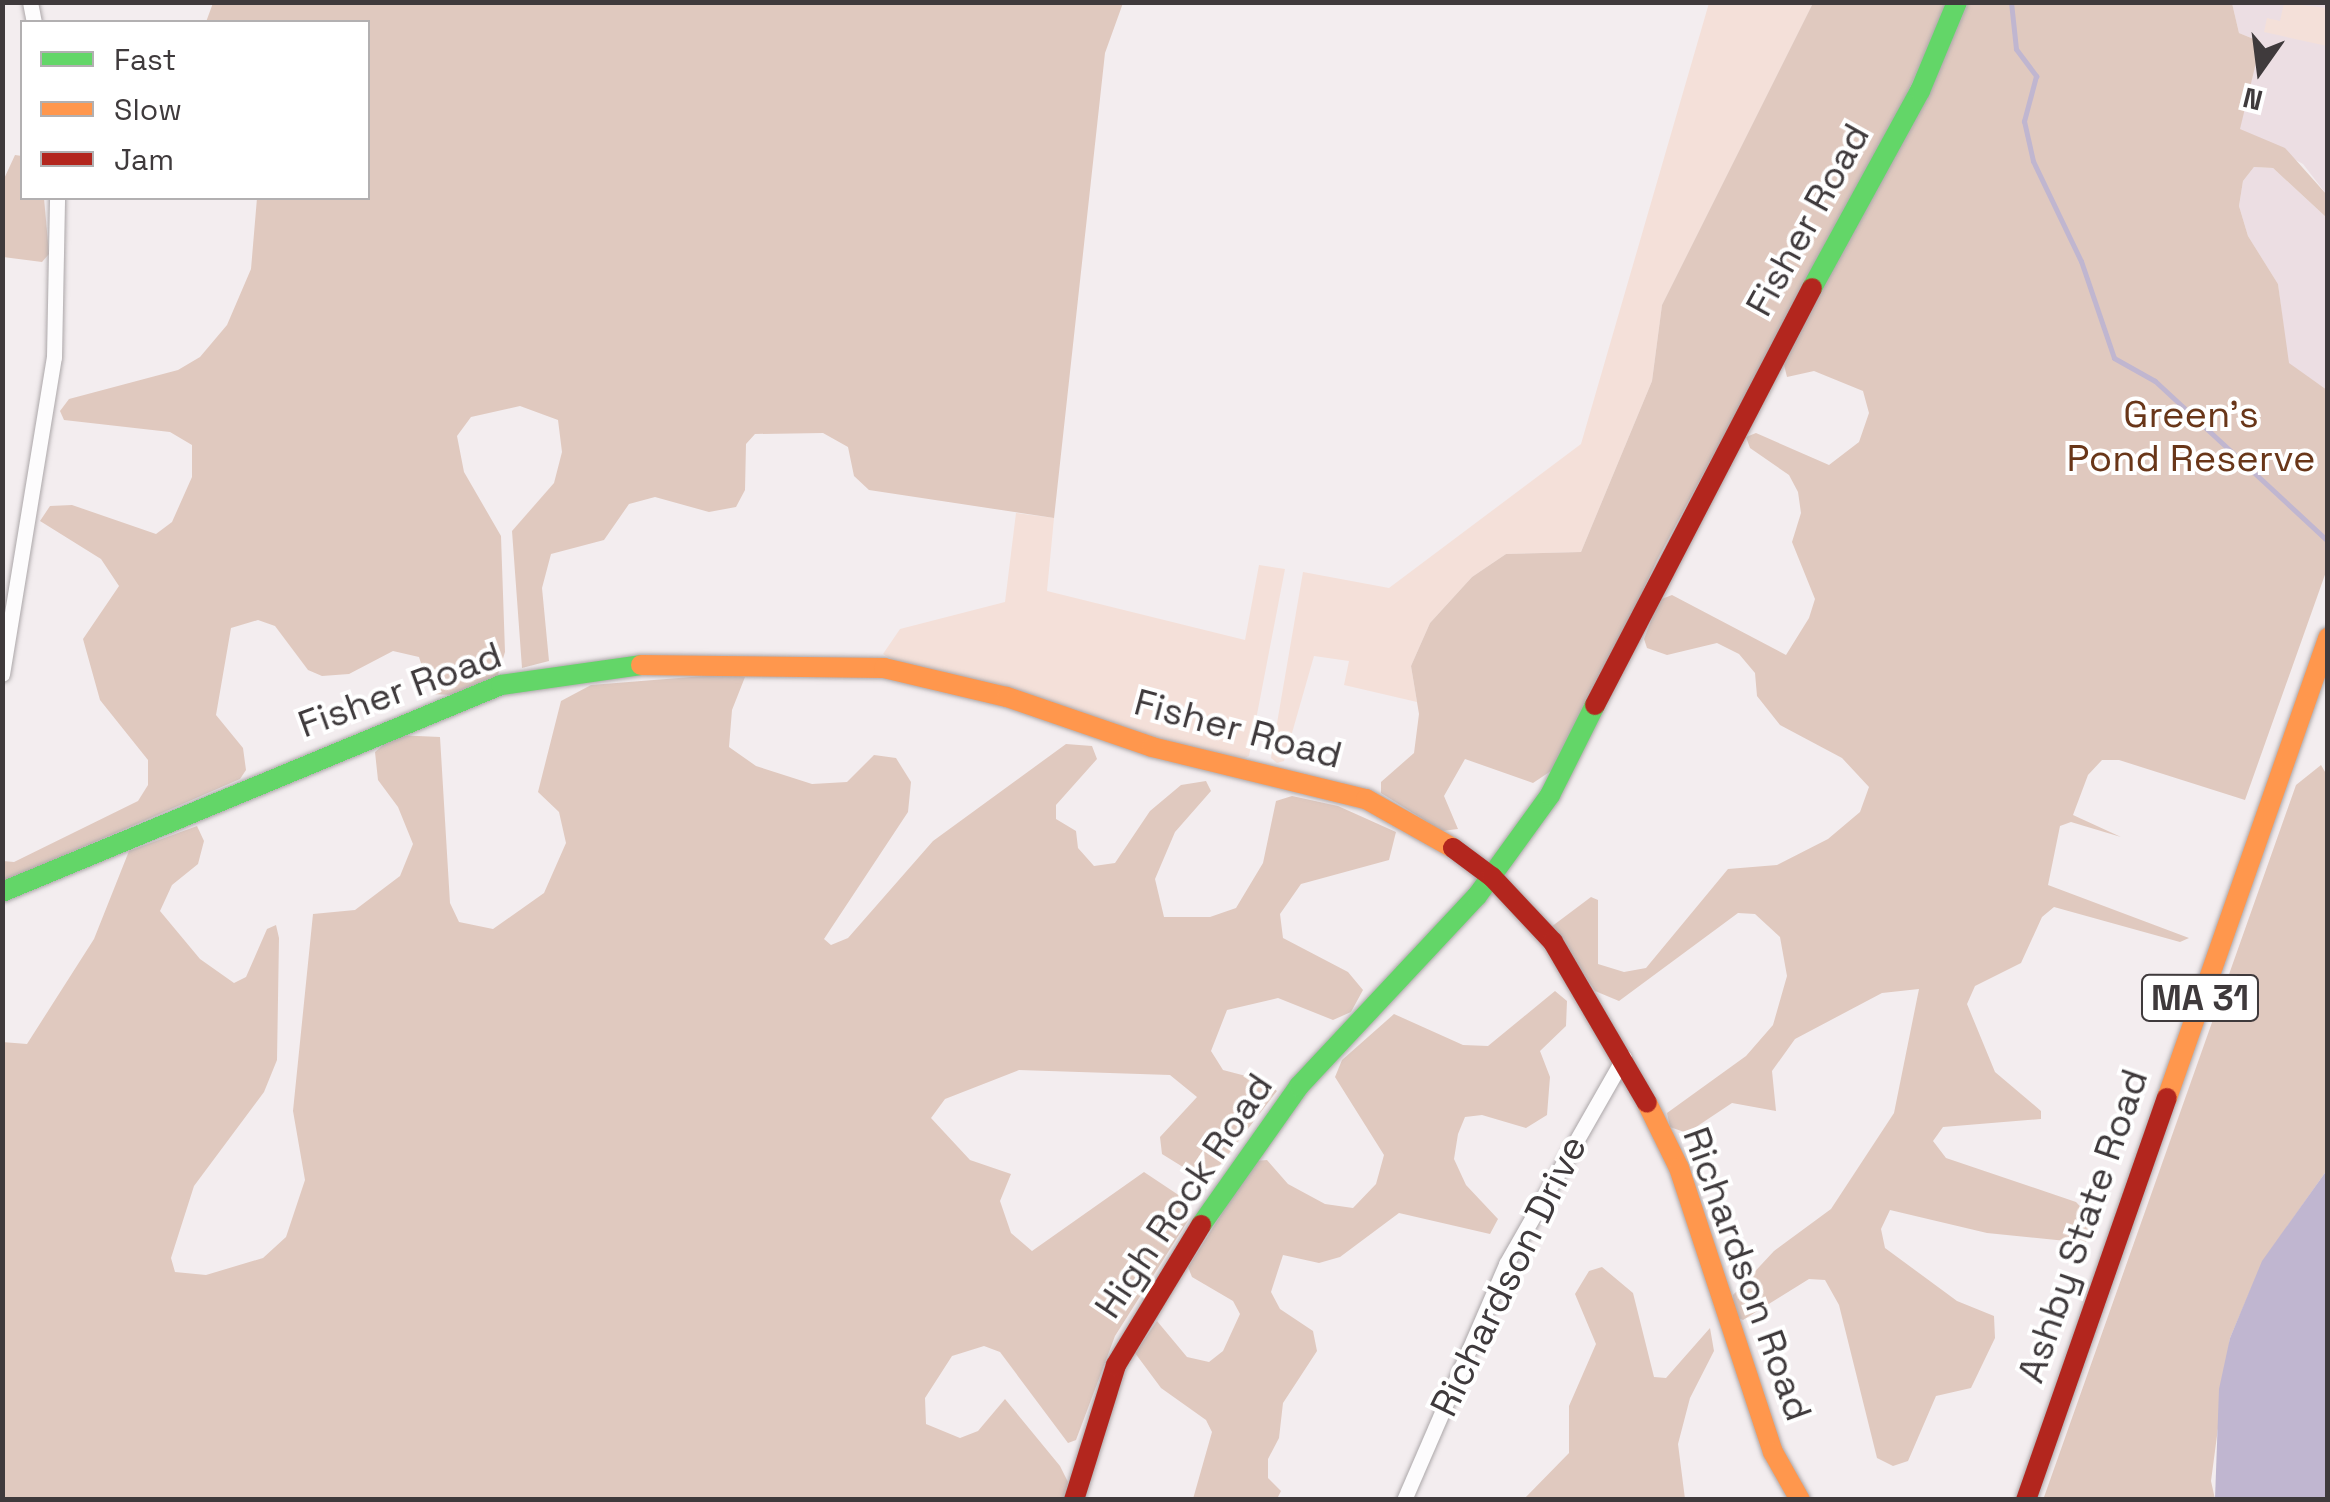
<!DOCTYPE html>
<html>
<head>
<meta charset="utf-8">
<style>
	body { margin:0 }
	#map { position:relative; width:2330px; height:1502px; overflow:hidden; background:#f3edef; font-family:"Space Grotesk",sans-serif }
	div>[style] { position:absolute }
	[style*='--x'] { left:calc(var(--x)*1px); top:calc(var(--y)*1px); width:calc(var(--w)*1px); rotate:calc(var(--a)*1deg) }
	.built>* { inset:0; background:#ecdee3 }
	.green>* { inset:0; background:#f4e0d9 }
	.forest>* { inset:0; background:#e0c9bf }
	.water>* { inset:0; background:#c0b6d0 }
	.stream>* { height:5px; margin:-2.5px; padding:0 2.5px; transform-origin:2.5px; border-radius:2.5px; background:#c0b6d0 }
	.roads { filter:drop-shadow(0 0 2px #aca7a9) drop-shadow(0 0 2px #aca7a9) }
	.street>* { height:15px; margin:-7.5px; padding:0 7.5px; transform-origin:7.5px; border-radius:7.5px; background:#fdfcfd }
	.fast>* { height:20px; margin:-10px; padding:0 10px; transform-origin:10px; border-radius:10px; background:#63d668 }
	.slow>* { height:20px; margin:-10px; padding:0 10px; transform-origin:10px; border-radius:10px; background:#ff974d }
	.jam>* { height:20px; margin:-10px; padding:0 10px; transform-origin:10px; border-radius:10px; background:#b3261e }
	span { translate:-50% -50%; white-space:nowrap; text-align:center; line-height:1.15; -webkit-text-stroke:8px #fff; paint-order:stroke }
	.shield-label span { padding:2px 8px; background:#fff; border:2px solid; border-radius:8px; -webkit-text-stroke-width:0 }
	.shield-label { font-size:35px; color:#3f3a3c; font-weight:700 }
	.street-label { font-size:38px; color:#3f3a3c }
	.park-label { font-size:38px; color:#693619 }
	.frame { position:absolute; inset:0; border:5px solid #3f3a3c; pointer-events:none }
	.legend { position:absolute; left:20px; top:20px; width:350px; height:180px; box-sizing:border-box; background:#fff; border:2px solid #b2b0b1; margin:0; padding:12px 18px; list-style:none; font-size:30px; color:#3f3a3c }
	.legend li { display:flex; align-items:center; gap:20px; height:50px }
	.legend b { width:50px; border:2px solid #b2b0b1 }
	.north { position:absolute; left:2210px; top:20px; width:100px; height:100px; -webkit-text-stroke:8px #fff; paint-order:stroke; rotate:194deg; font-size:28px; font-weight:700; line-height:40px; text-align:center; color:#3f3a3c }
	.north::after { content:''; display:block; margin:auto; width:35px; height:45px; background:#3f3a3c; clip-path:polygon(50% 0,100% 100%,50% 72%,0 100%) }
</style>
</head>
<body>
<div id="map">
	<div class="built">
		<div style="clip-path:polygon(2232px 3px,2327px 3px,2327px 195px,2303px 164px,2239px 129px,2261px 42px,2239px 33px)"></div>
		<div style="clip-path:polygon(2254px 167px,2273px 168px,2327px 218px,2327px 390px,2288px 363px,2278px 284px,2248px 236px,2239px 206px,2243px 181px)"></div>
	</div>
	<div class="green">
		<div style="clip-path:polygon(1709px 3px,1813px 3px,1662px 305px,1652px 381px,1581px 552px,1506px 554px,1472px 577px,1430px 623px,1411px 666px,1417px 702px,1344px 685px,1349px 661px,1314px 656px,1284px 761px,1277px 763px,1271px 758px,1303px 572px,1389px 588px,1581px 444px)"></div>
		<div style="clip-path:polygon(2284px 3px,2327px 8px,2327px 46px,2264px 32px,2267px 18px,2280px 21px)"></div>
		<div style="clip-path:polygon(1016px 513px,1054px 518px,1047px 591px,1245px 640px,1259px 565px,1285px 569px,1249px 756px,1238px 761px,898px 663px,883px 654px,900px 629px,1005px 602px)"></div>
	</div>
	<div class="forest">
		<div style="clip-path:polygon(213px 3px,1123px 3px,1105px 53px,1054px 518px,869px 490px,854px 476px,848px 447px,823px 433px,755px 434px,746px 444px,745px 490px,736px 507px,709px 512px,655px 497px,629px 504px,604px 540px,551px 554px,542px 588px,549px 661px,522px 668px,512px 531px,554px 483px,562px 452px,558px 420px,520px 406px,471px 417px,457px 436px,464px 472px,501px 536px,505px 652px,497px 678px,452px 695px,431px 694px,419px 657px,393px 651px,349px 674px,322px 676px,308px 670px,275px 626px,258px 620px,231px 628px,216px 715px,243px 748px,246px 770px,240px 779px,3px 882px,3px 861px,14px 862px,138px 801px,148px 785px,148px 760px,100px 700px,83px 639px,119px 586px,101px 559px,40px 521px,50px 506px,72px 505px,156px 534px,172px 522px,192px 477px,192px 445px,170px 432px,64px 420px,60px 411px,69px 399px,178px 370px,200px 357px,227px 325px,251px 269px,257px 198px,368px 198px,368px 22px,206px 22px)"></div>
		<div style="clip-path:polygon(1813px 3px,1948px 3px,1902px 105px,1658px 558px,1563px 763px,1533px 783px,1465px 759px,1444px 796px,1458px 829px,1442px 831px,1381px 793px,1381px 782px,1414px 753px,1419px 714px,1411px 666px,1430px 623px,1472px 577px,1506px 554px,1581px 552px,1652px 381px,1662px 305px)"></div>
		<div style="clip-path:polygon(1968px 3px,2232px 3px,2239px 33px,2261px 42px,2240px 129px,2285px 148px,2327px 195px,2327px 218px,2273px 168px,2254px 167px,2243px 181px,2239px 206px,2248px 236px,2278px 284px,2289px 363px,2327px 390px,2327px 569px,2245px 800px,2119px 760px,2102px 760px,2088px 775px,2073px 815px,2121px 837px,2071px 822px,2060px 826px,2048px 885px,2189px 938px,2180px 942px,2054px 907px,2042px 917px,2021px 963px,1975px 986px,1967px 1004px,1995px 1072px,2041px 1111px,2041px 1119px,1943px 1127px,1933px 1141px,1946px 1158px,2076px 1202px,2091px 1218px,2086px 1243px,1987px 1233px,1890px 1210px,1881px 1229px,1885px 1248px,1957px 1301px,1994px 1316px,1995px 1338px,1971px 1388px,1936px 1396px,1908px 1461px,1893px 1466px,1877px 1458px,1839px 1305px,1825px 1280px,1809px 1279px,1743px 1320px,1734px 1316px,1733px 1295px,1774px 1251px,1831px 1209px,1894px 1113px,1919px 989px,1882px 993px,1795px 1039px,1772px 1071px,1776px 1111px,1732px 1103px,1687px 1133px,1670px 1127px,1667px 1113px,1746px 1056px,1773px 1025px,1787px 976px,1780px 937px,1755px 914px,1738px 913px,1619px 1001px,1595px 991px,1551px 927px,1591px 897px,1598px 900px,1598px 964px,1624px 972px,1646px 968px,1728px 869px,1777px 865px,1828px 839px,1860px 812px,1869px 787px,1842px 758px,1780px 725px,1757px 696px,1755px 673px,1739px 654px,1717px 643px,1667px 655px,1647px 648px,1644px 639px,1659px 600px,1672px 595px,1786px 655px,1809px 618px,1815px 599px,1792px 542px,1801px 513px,1798px 492px,1789px 475px,1750px 448px,1746px 437px,1756px 433px,1829px 465px,1859px 442px,1869px 413px,1863px 391px,1814px 371px,1787px 377px,1783px 361px,1927px 97px)"></div>
		<div style="clip-path:polygon(15px 155px,22px 156px,22px 198px,44px 198px,49px 254px,42px 262px,3px 257px,3px 181px)"></div>
		<div style="clip-path:polygon(729px 674px,745px 677px,732px 710px,729px 747px,756px 766px,812px 784px,847px 782px,874px 755px,896px 758px,911px 782px,908px 812px,824px 939px,831px 945px,848px 938px,933px 841px,1066px 744px,1092px 746px,1097px 759px,1056px 805px,1056px 819px,1076px 831px,1078px 848px,1094px 866px,1115px 863px,1150px 811px,1181px 785px,1206px 781px,1211px 791px,1175px 832px,1155px 879px,1164px 917px,1210px 917px,1236px 908px,1263px 863px,1276px 801px,1292px 796px,1338px 806px,1396px 832px,1389px 860px,1301px 884px,1280px 914px,1283px 938px,1348px 972px,1363px 990px,1351px 1012px,1333px 1020px,1278px 998px,1227px 1010px,1211px 1051px,1223px 1070px,1265px 1081px,1277px 1091px,1207px 1182px,1162px 1154px,1160px 1137px,1197px 1097px,1170px 1075px,1019px 1070px,945px 1099px,931px 1118px,970px 1160px,1011px 1174px,1000px 1201px,1011px 1233px,1032px 1251px,1144px 1172px,1183px 1198px,1189px 1219px,1115px 1336px,1076px 1440px,1068px 1443px,1000px 1352px,984px 1346px,952px 1356px,925px 1398px,926px 1424px,960px 1438px,978px 1431px,1005px 1399px,1060px 1466px,1068px 1482px,1066px 1499px,3px 1499px,2px 1042px,27px 1044px,94px 939px,129px 851px,197px 826px,204px 841px,198px 864px,172px 885px,160px 911px,200px 959px,234px 983px,246px 977px,267px 929px,276px 925px,279px 938px,277px 1060px,264px 1092px,194px 1186px,171px 1258px,175px 1272px,206px 1275px,263px 1258px,286px 1237px,305px 1180px,293px 1111px,313px 914px,355px 910px,400px 876px,413px 844px,398px 807px,378px 780px,375px 752px,395px 735px,440px 737px,450px 903px,459px 922px,493px 929px,544px 893px,566px 843px,559px 812px,538px 792px,561px 701px,591px 685px)"></div>
		<div style="clip-path:polygon(2321px 765px,2328px 777px,2327px 1170px,2263px 1261px,2230px 1338px,2211px 1481px,2215px 1499px,2043px 1500px,2296px 785px)"></div>
		<div style="clip-path:polygon(1555px 991px,1567px 1001px,1566px 1026px,1540px 1051px,1550px 1077px,1547px 1115px,1526px 1128px,1482px 1115px,1465px 1117px,1458px 1134px,1454px 1159px,1466px 1185px,1498px 1219px,1490px 1234px,1399px 1213px,1340px 1257px,1319px 1263px,1283px 1255px,1271px 1292px,1280px 1309px,1313px 1331px,1317px 1351px,1283px 1403px,1279px 1438px,1268px 1459px,1268px 1478px,1281px 1491px,1277px 1499px,1193px 1499px,1212px 1432px,1206px 1420px,1161px 1388px,1135px 1353px,1157px 1321px,1187px 1357px,1209px 1362px,1223px 1351px,1240px 1314px,1233px 1301px,1192px 1277px,1188px 1267px,1255px 1161px,1267px 1160px,1288px 1184px,1325px 1204px,1353px 1208px,1376px 1184px,1384px 1155px,1335px 1077px,1342px 1060px,1394px 1014px,1463px 1045px,1488px 1046px)"></div>
		<div style="clip-path:polygon(1602px 1267px,1633px 1293px,1654px 1377px,1666px 1378px,1710px 1328px,1714px 1351px,1690px 1398px,1678px 1444px,1685px 1499px,1524px 1499px,1569px 1453px,1569px 1406px,1596px 1344px,1575px 1294px,1589px 1271px)"></div>
	</div>
	<div class="water">
		<div style="clip-path:polygon(2327px 1170px,2327px 1499px,2215px 1499px,2219px 1389px,2230px 1338px,2262px 1261px)"></div>
	</div>
	<div class="stream">
		<div style="--x:2011;--y:2;--w:47;--a:83.9"></div>
		<div style="--x:2016;--y:49;--w:34;--a:53"></div>
		<div style="--x:2036;--y:76;--w:47;--a:104.9"></div>
		<div style="--x:2024;--y:121;--w:41;--a:77.3"></div>
		<div style="--x:2033;--y:161;--w:111;--a:64.4"></div>
		<div style="--x:2081;--y:261;--w:102;--a:71.2"></div>
		<div style="--x:2114;--y:358;--w:47;--a:29.3"></div>
		<div style="--x:2155;--y:381;--w:236;--a:42.8"></div>
	</div>
	<div class="roads">
		<div class="street">
			<div style="--x:30;--y:2;--w:20;--a:79"></div>
			<div style="--x:2;--y:674;--w:321;--a:-80.7"></div>
			<div style="--x:54;--y:357;--w:159;--a:-88.9"></div>
			<div style="--x:1404;--y:1500;--w:257;--a:-66.6"></div>
			<div style="--x:1506;--y:1264;--w:238;--a:-60.3"></div>
		</div>
		<div class="fast">
			<div style="--x:1812;--y:288;--w:225;--a:-61.3"></div>
			<div style="--x:1920;--y:91;--w:96;--a:-67.4"></div>
			<div style="--x:2;--y:892;--w:540;--a:-22.53"></div>
			<div style="--x:501;--y:685;--w:141;--a:-8.1"></div>
			<div style="--x:1201;--y:1225;--w:170;--a:-54.8"></div>
			<div style="--x:1299;--y:1086;--w:260;--a:-46.9"></div>
			<div style="--x:1477;--y:896;--w:125;--a:-54.1"></div>
			<div style="--x:1550;--y:795;--w:101;--a:-63.4"></div>
		</div>
		<div class="slow">
			<div style="--x:641;--y:665;--w:243;--a:0.7"></div>
			<div style="--x:884;--y:668;--w:126;--a:13.3"></div>
			<div style="--x:1007;--y:697;--w:153;--a:19"></div>
			<div style="--x:1152;--y:747;--w:220;--a:13.7"></div>
			<div style="--x:1366;--y:799;--w:100;--a:29.4"></div>
			<div style="--x:2167;--y:1098;--w:488;--a:-70.7"></div>
			<div style="--x:1647;--y:1103;--w:72;--a:63.8"></div>
			<div style="--x:1679;--y:1168;--w:299;--a:71.7"></div>
			<div style="--x:1773;--y:1452;--w:55;--a:60.6"></div>
		</div>
		<div class="jam">
			<div style="--x:1595;--y:705;--w:470;--a:-62.5"></div>
			<div style="--x:1453;--y:848;--w:49;--a:36.6"></div>
			<div style="--x:1492;--y:877;--w:89;--a:46.8"></div>
			<div style="--x:1553;--y:942;--w:186;--a:59.7"></div>
			<div style="--x:1074;--y:1500;--w:141;--a:-72.7"></div>
			<div style="--x:1116;--y:1365;--w:164;--a:-58.7"></div>
			<div style="--x:2026;--y:1500;--w:426;--a:-70.7"></div>
		</div>
	</div>
	<div class="shield-label">
		<span style="left:2200px;top:998px">MA 31</span>
	</div>
	<div class="street-label">
		<span style="left:1808px;top:220px;rotate:-61deg">Fisher Road</span>
		<span style="left:400px;top:690px;rotate:-20deg">Fisher Road</span>
		<span style="left:1238px;top:729px;rotate:15deg">Fisher Road</span>
		<span style="left:1184px;top:1196px;rotate:-56deg">High Rock Road</span>
		<span style="left:2083px;top:1226px;rotate:-71deg">Ashby State Road</span>
		<span style="left:1747px;top:1274px;rotate:70deg">Richardson Road</span>
		<span style="left:1509px;top:1276px;rotate:-64deg">Richardson Drive</span>
	</div>
	<div class="park-label">
		<span style="left:2191px;top:437px">Green's<br>Pond Reserve</span>
	</div>
	<div class="frame"></div>
	<ul class="legend">
	<li><b style="height:12px;background:#63d668"></b>Fast</li>
	<li><b style="height:12px;background:#ff974d"></b>Slow</li>
	<li><b style="height:12px;background:#b3261e"></b>Jam</li>
	</ul>
	<div class="north">N</div>
</div>
</body>
</html>
